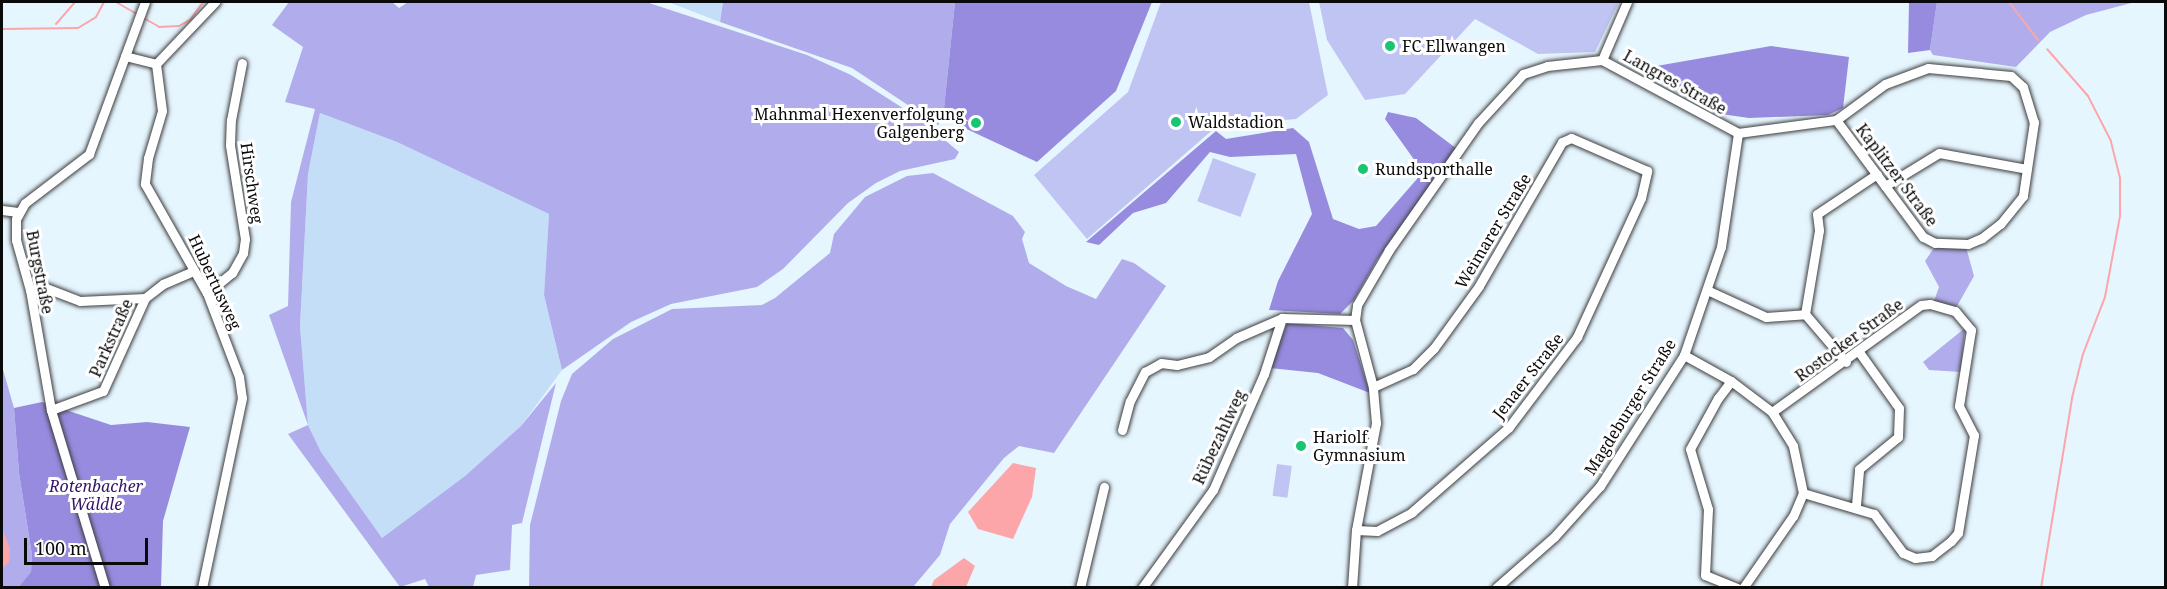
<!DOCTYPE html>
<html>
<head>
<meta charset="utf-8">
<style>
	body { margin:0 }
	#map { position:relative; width:2167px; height:589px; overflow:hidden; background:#e6f6ff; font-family:"Noto Serif",serif }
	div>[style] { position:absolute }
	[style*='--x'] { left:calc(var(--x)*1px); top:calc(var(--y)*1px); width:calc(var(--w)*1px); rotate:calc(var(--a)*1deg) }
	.farmland>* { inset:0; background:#c4def7 }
	.green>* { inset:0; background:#b1adec }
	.forest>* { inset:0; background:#968bde }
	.pitch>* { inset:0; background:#c0c4f3; transform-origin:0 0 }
	.water>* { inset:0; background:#fca6aa }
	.stream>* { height:2px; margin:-1px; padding:0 1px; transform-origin:1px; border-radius:1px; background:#fca6aa }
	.roads { filter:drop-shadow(0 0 2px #3d3d3d) drop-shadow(0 0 2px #3d3d3d) }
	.street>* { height:9px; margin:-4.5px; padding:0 4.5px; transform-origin:4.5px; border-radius:4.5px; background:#fff }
	.dots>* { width:16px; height:16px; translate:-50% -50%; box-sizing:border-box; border:3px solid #fff; border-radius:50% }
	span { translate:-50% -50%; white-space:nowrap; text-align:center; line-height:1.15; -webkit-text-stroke:6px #fff; paint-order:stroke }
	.poi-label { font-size:16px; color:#0a0a0a }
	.left { translate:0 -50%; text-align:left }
	.right { translate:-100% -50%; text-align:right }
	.street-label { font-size:16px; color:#0a0a0a }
	.park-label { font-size:16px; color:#331666; font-style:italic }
	.frame { position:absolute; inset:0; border:3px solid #0a0a0a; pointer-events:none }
	.scale { position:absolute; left:24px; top:538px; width:124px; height:27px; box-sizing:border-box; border:3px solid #0a0a0a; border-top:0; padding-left:8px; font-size:18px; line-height:21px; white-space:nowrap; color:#0a0a0a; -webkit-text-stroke:4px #fff; paint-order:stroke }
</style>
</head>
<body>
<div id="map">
	<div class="farmland">
		<div style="clip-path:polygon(668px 2px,723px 2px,720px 22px)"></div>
		<div style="clip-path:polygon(320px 113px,397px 142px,549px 214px,544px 295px,562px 370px,521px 426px,465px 476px,382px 538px,321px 452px,308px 425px,300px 326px,308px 174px)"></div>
	</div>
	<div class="green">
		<div style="clip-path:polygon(289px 2px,392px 2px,399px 8px,408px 2px,646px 2px,807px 55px,851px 75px,920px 119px,959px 152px,955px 159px,900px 171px,876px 183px,848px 203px,783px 269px,757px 287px,671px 304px,631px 322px,562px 370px,544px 295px,549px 214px,397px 142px,320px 113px,308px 174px,300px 326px,308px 425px,321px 452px,382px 538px,465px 476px,521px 426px,556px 383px,522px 523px,512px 525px,510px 570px,476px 575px,473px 587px,429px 587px,425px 579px,400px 587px,288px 434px,308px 425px,269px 315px,288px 306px,291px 202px,315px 109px,285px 102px,303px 47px,272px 25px)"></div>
		<div style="clip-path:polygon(723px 2px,955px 2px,943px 118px,938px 125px,852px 68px,720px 22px)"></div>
		<div style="clip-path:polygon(1937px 2px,2135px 2px,2086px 15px,2050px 32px,2016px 67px,1933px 55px,1930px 50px)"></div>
		<div style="clip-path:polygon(933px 173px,1013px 216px,1025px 232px,1022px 239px,1029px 263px,1066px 286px,1096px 299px,1122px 259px,1134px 263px,1166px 286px,1054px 453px,1019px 446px,1004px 458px,950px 524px,940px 555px,913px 587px,529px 587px,530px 525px,561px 401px,572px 374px,613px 339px,672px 309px,762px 305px,775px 298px,830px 253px,834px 234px,865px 197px,907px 176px)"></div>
		<div style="clip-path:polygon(1936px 245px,1966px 247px,1974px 276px,1956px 308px,1934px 301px,1939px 287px,1925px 261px)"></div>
		<div style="clip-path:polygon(1965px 328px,1961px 372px,1929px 370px,1923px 362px)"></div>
		<div style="clip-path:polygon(2px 366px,14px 408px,19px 473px,32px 555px,31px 572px,22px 587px,2px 587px)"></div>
	</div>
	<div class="forest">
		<div style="clip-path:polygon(955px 2px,1152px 2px,1116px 91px,1037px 162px,943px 118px)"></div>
		<div style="clip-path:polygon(1909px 2px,1937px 2px,1930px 50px,1908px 53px)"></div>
		<div style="clip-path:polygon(1771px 46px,1849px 57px,1843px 108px,1828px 115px,1749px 118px,1714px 113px,1645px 68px)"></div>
		<div style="clip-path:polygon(1388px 112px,1416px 118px,1457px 149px,1377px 260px,1354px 300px,1340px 314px,1269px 310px,1278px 281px,1312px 214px,1296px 154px,1230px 157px,1210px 152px,1166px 203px,1133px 213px,1099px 245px,1086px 242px,1216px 131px,1226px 139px,1293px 128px,1309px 142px,1333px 219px,1359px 229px,1376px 226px,1423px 172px,1385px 119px)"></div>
		<div style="clip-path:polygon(1287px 323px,1343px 328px,1353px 340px,1370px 393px,1318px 373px,1270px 368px)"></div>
		<div style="clip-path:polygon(42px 402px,111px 425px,147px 422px,190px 427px,163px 521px,161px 587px,20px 586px,31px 572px,32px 555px,19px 473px,14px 408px)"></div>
	</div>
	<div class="pitch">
		<div style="clip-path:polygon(1161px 2px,1309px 2px,1328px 95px,1296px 119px,1217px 126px,1087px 239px,1034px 175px,1128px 92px)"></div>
		<div style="clip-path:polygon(1319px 2px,1619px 2px,1595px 52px,1538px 54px,1475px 19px,1405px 94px,1365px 100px,1327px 40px)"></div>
		<div style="left:1213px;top:158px;width:46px;height:46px;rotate:20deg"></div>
		<div style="left:1277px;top:464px;width:15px;height:32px;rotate:8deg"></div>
	</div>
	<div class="water">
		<div style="clip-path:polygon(1013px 463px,1036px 468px,1032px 497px,1013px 539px,978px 529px,968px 512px)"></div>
		<div style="clip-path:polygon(2px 528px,10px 549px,9px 562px,2px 569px)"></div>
		<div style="clip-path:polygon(964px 558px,975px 566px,966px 587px,931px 587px,934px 580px)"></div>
	</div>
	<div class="stream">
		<div style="--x:116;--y:2;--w:24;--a:30"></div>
		<div style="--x:2009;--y:2;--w:48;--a:52.7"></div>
		<div style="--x:142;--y:17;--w:20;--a:30"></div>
		<div style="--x:159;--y:27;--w:20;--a:-3"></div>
		<div style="--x:179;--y:26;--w:13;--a:-29"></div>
		<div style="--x:190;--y:20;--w:22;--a:-54"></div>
		<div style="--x:56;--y:24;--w:29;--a:-49"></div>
		<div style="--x:2;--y:29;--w:76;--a:-0.8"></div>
		<div style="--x:78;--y:28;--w:21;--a:-31"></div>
		<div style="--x:96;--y:17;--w:17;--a:-62"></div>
		<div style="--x:104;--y:2;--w:7;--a:0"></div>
		<div style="--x:2041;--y:588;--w:193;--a:-80.7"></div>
		<div style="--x:2072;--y:398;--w:45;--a:-76"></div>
		<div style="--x:2083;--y:354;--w:61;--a:-68.9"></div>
		<div style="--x:2105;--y:297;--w:82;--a:-79.5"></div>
		<div style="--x:2120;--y:216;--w:38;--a:-90"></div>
		<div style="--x:2120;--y:178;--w:38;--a:-104"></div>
		<div style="--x:2111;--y:141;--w:51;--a:-117.1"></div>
		<div style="--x:2088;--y:96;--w:62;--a:-131.1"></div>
	</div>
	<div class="roads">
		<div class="street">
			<div style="--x:125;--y:56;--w:32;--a:14"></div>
			<div style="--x:1602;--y:60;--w:63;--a:-66.7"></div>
			<div style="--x:156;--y:64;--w:47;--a:82.7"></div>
			<div style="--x:162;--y:111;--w:49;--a:106.6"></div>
			<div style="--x:148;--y:158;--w:26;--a:97"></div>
			<div style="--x:145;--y:184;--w:125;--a:60.4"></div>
			<div style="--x:207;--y:293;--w:90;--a:69.1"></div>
			<div style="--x:239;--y:377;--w:21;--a:82"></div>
			<div style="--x:242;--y:398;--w:194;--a:101.9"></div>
			<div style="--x:156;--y:64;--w:86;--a:-46.4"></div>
			<div style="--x:1885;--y:186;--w:63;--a:-31.4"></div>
			<div style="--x:1939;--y:153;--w:89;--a:10.3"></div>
			<div style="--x:2;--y:210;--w:16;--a:7"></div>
			<div style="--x:30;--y:290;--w:16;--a:-7"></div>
			<div style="--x:46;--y:288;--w:36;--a:21"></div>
			<div style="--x:80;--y:301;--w:65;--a:-2.6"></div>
			<div style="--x:1707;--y:290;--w:65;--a:24.6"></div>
			<div style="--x:1766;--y:317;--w:39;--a:-4"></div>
			<div style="--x:1805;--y:314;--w:85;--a:-80.5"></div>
			<div style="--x:1819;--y:230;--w:16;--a:-97"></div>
			<div style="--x:1817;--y:214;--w:72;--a:-33.7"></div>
			<div style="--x:207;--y:293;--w:32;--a:-39"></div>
			<div style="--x:232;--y:273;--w:23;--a:-61"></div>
			<div style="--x:243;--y:253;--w:14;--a:-82"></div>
			<div style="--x:245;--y:239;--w:95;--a:-99.1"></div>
			<div style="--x:230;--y:145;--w:25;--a:-88"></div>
			<div style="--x:231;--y:120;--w:58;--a:-79.1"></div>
			<div style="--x:1805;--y:314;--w:63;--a:49.5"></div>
			<div style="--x:1684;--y:355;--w:54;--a:29"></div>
			<div style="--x:1731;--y:381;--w:51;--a:37.1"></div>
			<div style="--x:1772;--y:412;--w:40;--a:58"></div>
			<div style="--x:1793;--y:446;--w:48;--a:78"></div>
			<div style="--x:1803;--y:493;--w:25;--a:113"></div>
			<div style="--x:1793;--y:516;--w:88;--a:124.8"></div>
			<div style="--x:1731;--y:381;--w:21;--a:127"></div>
			<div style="--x:1718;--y:398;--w:58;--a:118.8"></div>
			<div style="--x:1690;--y:449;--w:63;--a:73.3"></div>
			<div style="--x:1708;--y:509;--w:66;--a:92.6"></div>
			<div style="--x:1705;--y:575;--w:35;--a:22"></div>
			<div style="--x:51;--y:410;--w:55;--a:-20.1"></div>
			<div style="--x:103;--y:391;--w:102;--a:-65.7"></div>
			<div style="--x:145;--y:298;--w:23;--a:-38"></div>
			<div style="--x:163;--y:284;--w:34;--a:-23"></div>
			<div style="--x:1772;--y:412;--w:183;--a:-35.7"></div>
			<div style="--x:1921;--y:305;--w:9;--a:-6"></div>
			<div style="--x:1930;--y:304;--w:26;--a:16"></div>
			<div style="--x:1955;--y:311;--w:25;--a:50"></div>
			<div style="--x:1971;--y:330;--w:77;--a:99"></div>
			<div style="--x:1959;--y:406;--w:33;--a:63"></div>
			<div style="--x:1974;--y:435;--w:99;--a:99.3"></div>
			<div style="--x:1958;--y:533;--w:11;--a:131"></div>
			<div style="--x:1951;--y:541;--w:24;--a:142"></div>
			<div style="--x:1932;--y:556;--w:17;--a:173"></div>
			<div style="--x:1915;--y:558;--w:13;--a:-157"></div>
			<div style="--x:1903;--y:553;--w:49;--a:-126.6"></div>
			<div style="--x:1874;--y:514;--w:74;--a:-163.5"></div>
			<div style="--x:1122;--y:430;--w:30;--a:-75"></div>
			<div style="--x:1130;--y:401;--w:33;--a:-63"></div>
			<div style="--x:1145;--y:372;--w:18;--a:-29"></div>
			<div style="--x:1161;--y:363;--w:16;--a:7"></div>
			<div style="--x:1177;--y:365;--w:33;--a:-14"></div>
			<div style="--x:1209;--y:357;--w:33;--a:-35"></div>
			<div style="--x:1236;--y:338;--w:50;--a:-23.5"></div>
			<div style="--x:1282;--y:318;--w:73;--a:1.6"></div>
			<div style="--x:1856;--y:505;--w:36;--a:-85"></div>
			<div style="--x:1859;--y:469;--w:50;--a:-39.4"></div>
			<div style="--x:1898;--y:437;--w:29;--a:-88"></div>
			<div style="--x:1899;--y:408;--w:69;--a:-125.5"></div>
			<div style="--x:1356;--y:530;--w:21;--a:3"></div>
			<div style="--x:1377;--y:531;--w:40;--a:-28"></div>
			<div style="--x:1412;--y:512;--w:129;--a:-41.2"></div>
			<div style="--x:1509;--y:427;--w:113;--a:-52.9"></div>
			<div style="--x:1577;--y:337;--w:153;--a:-65.3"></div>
			<div style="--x:1641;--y:198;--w:28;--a:-77"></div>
			<div style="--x:1647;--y:171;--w:83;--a:-156.5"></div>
			<div style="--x:1571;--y:138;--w:10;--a:156"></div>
			<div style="--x:1562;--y:142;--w:166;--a:120"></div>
			<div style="--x:1479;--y:286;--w:77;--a:126"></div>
			<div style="--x:1434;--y:348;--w:30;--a:135"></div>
			<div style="--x:1413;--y:369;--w:44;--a:155.8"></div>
			<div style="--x:105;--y:588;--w:186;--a:-106.9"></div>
			<div style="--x:51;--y:410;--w:122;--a:-99.9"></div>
			<div style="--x:30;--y:290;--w:52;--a:-105.6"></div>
			<div style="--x:16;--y:240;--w:21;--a:-90"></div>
			<div style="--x:16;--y:219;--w:18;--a:-61"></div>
			<div style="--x:25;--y:203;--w:81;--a:-37.4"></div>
			<div style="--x:89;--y:154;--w:162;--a:-69.8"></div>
			<div style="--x:1080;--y:588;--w:104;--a:-76.6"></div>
			<div style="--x:1142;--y:588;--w:121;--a:-54.1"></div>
			<div style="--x:1213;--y:490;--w:127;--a:-66.3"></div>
			<div style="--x:1264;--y:374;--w:59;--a:-72.2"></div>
			<div style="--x:1352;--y:588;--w:58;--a:-86.1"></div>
			<div style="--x:1356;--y:530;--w:109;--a:-79.4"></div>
			<div style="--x:1376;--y:423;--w:36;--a:-95"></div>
			<div style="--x:1373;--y:387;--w:69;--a:-105"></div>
			<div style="--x:1355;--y:320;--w:15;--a:-82"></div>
			<div style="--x:1357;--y:305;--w:64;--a:-59.8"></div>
			<div style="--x:1389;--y:250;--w:155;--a:-55"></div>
			<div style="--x:1478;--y:123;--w:67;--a:-47.4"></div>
			<div style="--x:1523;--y:74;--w:25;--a:-18"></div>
			<div style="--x:1547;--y:66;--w:55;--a:-6.2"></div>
			<div style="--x:1602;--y:60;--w:154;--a:28.2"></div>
			<div style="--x:1738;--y:133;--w:99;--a:-7.6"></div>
			<div style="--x:1836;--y:120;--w:61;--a:-36.3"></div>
			<div style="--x:1885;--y:84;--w:46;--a:-20.4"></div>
			<div style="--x:1928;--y:68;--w:83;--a:5.5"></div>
			<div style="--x:2011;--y:76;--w:16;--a:43"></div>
			<div style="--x:2023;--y:87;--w:37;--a:73"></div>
			<div style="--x:2034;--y:122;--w:75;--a:98.5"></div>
			<div style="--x:2023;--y:196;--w:36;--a:129"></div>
			<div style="--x:2000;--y:224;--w:23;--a:142"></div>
			<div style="--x:1982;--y:238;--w:15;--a:157"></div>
			<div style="--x:1968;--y:244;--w:33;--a:-178"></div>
			<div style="--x:1935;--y:243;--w:13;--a:-153"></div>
			<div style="--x:1923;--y:237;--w:146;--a:-126.6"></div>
			<div style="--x:1496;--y:588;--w:77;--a:-41.3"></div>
			<div style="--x:1554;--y:537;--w:69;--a:-48"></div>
			<div style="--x:1600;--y:486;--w:156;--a:-57.3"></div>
			<div style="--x:1684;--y:355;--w:114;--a:-71.1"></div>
			<div style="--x:1721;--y:247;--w:115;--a:-81.5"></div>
		</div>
	</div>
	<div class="dots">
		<div style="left:1390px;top:46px;background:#17c573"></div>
		<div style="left:1176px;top:122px;background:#17c573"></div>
		<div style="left:976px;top:123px;background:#17c573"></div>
		<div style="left:1363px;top:169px;background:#17c573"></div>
		<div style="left:1301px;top:446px;background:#17c573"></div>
	</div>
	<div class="poi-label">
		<span class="left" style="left:1402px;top:46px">FC Ellwangen</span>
		<span class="right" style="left:964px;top:123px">Mahnmal Hexenverfolgung<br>Galgenberg</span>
		<span class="left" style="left:1188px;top:122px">Waldstadion</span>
		<span class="left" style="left:1375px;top:169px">Rundsporthalle</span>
		<span class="left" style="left:1313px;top:446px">Hariolf<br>Gymnasium</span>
	</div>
	<div class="street-label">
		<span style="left:1675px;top:82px;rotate:29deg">Langres Straße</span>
		<span style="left:1897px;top:175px;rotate:53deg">Kaplitzer Straße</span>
		<span style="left:252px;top:183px;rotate:82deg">Hirschweg</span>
		<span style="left:1493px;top:231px;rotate:-59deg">Weimarer Straße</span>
		<span style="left:40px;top:272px;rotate:79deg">Burgstraße</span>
		<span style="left:215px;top:282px;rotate:65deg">Hubertusweg</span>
		<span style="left:111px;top:338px;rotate:-66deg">Parkstraße</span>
		<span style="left:1849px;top:340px;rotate:-36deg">Rostocker Straße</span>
		<span style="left:1528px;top:376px;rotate:-52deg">Jenaer Straße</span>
		<span style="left:1630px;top:407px;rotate:-58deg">Magdeburger Straße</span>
		<span style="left:1219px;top:437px;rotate:-65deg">Rübezahlweg</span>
	</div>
	<div class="park-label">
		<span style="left:96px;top:495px">Rotenbacher<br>Wäldle</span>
	</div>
	<div class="frame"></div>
	<div class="scale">100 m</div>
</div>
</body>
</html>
